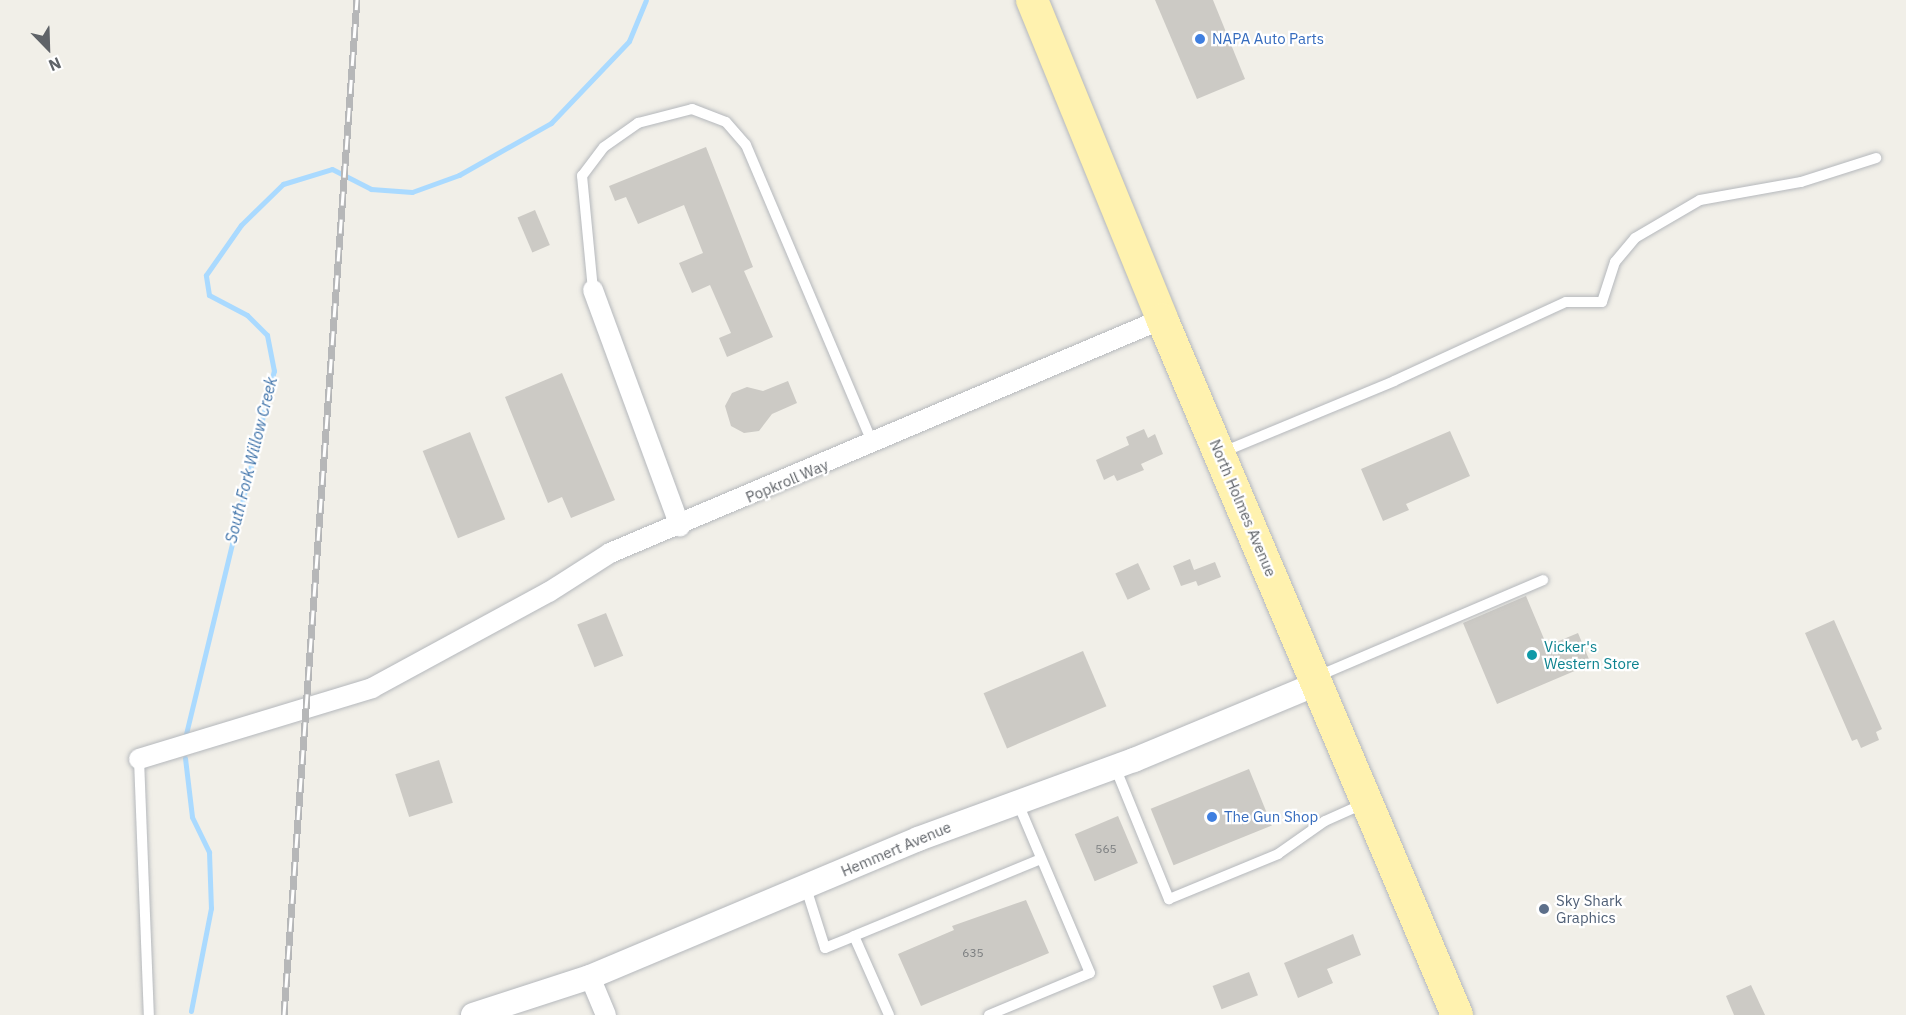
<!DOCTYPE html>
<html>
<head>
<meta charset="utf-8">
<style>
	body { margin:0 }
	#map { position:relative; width:1906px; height:1015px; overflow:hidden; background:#f1efe8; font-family:"IBM Plex Sans",sans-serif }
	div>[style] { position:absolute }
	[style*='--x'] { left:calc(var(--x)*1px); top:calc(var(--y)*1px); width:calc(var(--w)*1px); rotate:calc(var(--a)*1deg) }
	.stream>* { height:5px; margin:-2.5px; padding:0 2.5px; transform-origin:2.5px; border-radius:2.5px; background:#aadaff }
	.building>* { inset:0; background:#cccac5; transform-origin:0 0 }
	.roads { filter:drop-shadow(0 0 2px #b5b8bc) drop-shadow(0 0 2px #b5b8bc) }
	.service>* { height:10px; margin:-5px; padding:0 5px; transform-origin:5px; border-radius:5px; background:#fff }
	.minor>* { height:20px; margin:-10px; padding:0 10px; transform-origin:10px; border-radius:10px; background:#fff }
	.tertiary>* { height:24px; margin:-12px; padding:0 12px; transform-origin:12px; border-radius:12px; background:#fff }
	.primary>* { height:32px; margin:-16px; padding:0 16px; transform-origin:16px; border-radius:16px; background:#fff2af }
	.rail>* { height:7px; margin-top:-3.5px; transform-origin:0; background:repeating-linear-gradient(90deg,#fff 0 14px,#b6b7b8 0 28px); box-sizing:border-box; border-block:2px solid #b6b7b8 }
	.dots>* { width:16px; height:16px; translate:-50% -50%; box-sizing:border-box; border:3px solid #fff; border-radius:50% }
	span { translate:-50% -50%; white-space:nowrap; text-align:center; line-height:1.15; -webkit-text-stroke:4.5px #fff; paint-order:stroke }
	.number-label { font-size:12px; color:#7a7d7f }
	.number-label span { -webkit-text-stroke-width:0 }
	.shop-label { font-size:15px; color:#366cbe }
	.left { translate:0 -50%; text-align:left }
	.street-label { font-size:15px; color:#5f6368 }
	.culture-label { font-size:15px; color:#0d838f }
	.service-label { font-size:15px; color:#4e5e75 }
	.water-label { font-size:16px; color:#4174aa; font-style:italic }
	.north { position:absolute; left:18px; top:18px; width:60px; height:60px; -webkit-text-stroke:4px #fff; paint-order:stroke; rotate:157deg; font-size:16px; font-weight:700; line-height:24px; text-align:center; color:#5f6368 }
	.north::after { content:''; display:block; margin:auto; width:21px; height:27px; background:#5f6368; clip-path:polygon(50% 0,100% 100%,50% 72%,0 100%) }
</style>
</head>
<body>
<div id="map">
	<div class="stream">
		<div style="--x:185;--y:738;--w:378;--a:-76.4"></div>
		<div style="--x:274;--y:371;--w:37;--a:-101"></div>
		<div style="--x:267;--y:335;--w:28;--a:-135"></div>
		<div style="--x:247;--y:315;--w:43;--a:-152.2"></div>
		<div style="--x:209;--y:295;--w:20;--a:-99"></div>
		<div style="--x:206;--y:275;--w:61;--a:-55"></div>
		<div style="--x:241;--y:225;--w:59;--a:-44.3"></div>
		<div style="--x:283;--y:184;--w:51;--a:-17"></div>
		<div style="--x:332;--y:169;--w:44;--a:27.1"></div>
		<div style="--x:371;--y:189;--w:41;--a:4.2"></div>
		<div style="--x:412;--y:192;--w:50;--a:-19.9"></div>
		<div style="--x:459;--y:175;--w:106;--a:-29.5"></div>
		<div style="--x:551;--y:123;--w:113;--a:-46.4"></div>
		<div style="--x:629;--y:41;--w:44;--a:-67.5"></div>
		<div style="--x:185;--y:758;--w:59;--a:83.2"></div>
		<div style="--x:192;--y:817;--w:39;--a:64"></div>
		<div style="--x:209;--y:852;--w:56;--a:88"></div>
		<div style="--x:211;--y:908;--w:105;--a:101"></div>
	</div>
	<div class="building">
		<div style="clip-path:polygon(1155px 0,1213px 0,1245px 79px,1197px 99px)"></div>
		<div style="clip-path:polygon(706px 147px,753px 267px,744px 271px,773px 337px,727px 357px,719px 338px,731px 333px,710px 285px,692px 293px,679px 263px,703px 253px,684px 205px,638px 224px,626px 197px,615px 201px,609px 186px)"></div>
		<div style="left:535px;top:210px;width:38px;height:19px;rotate:67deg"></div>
		<div style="clip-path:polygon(562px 373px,615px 500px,571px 518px,562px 497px,548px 503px,505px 397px)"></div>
		<div style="clip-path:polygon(788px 381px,797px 403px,772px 414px,759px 431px,744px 433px,731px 426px,725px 406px,732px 393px,747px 387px,763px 391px)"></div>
		<div style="clip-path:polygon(1144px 429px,1148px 438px,1155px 434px,1163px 454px,1141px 464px,1144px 470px,1117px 481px,1114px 475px,1104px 480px,1096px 460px,1129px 445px,1126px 437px)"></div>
		<div style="clip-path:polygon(1450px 431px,1470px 476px,1406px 504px,1409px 510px,1383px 521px,1361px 469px)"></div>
		<div style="left:470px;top:432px;width:94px;height:51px;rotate:68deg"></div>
		<div style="clip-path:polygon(1190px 559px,1194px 570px,1215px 562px,1221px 577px,1198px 586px,1196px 581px,1181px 586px,1173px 566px)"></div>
		<div style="left:1138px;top:563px;width:29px;height:25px;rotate:65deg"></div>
		<div style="clip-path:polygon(1526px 596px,1547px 646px,1578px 633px,1591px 664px,1497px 704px,1463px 623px)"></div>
		<div style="left:606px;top:613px;width:46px;height:31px;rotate:68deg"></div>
		<div style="clip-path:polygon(1834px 620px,1882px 729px,1876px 732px,1879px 740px,1861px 748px,1857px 739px,1852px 741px,1805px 633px)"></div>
		<div style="left:1083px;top:651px;width:60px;height:108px;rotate:67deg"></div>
		<div style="left:439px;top:760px;width:45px;height:46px;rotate:72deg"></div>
		<div style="left:1249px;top:769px;width:61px;height:106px;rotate:68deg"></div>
		<div style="left:1118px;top:816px;width:51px;height:47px;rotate:67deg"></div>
		<div style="clip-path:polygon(1026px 900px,1049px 953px,921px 1006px,898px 954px,954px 930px,952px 926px)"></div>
		<div style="clip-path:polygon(1353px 934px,1361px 955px,1327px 969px,1333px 983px,1298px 998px,1284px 963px)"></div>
		<div style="left:1249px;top:972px;width:25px;height:39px;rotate:69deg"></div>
		<div style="clip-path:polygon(1751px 985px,1765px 1015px,1734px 1015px,1726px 996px)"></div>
	</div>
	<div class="roads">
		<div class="service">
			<div style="--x:593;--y:290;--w:115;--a:-95.5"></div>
			<div style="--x:582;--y:176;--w:36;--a:-53"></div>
			<div style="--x:604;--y:147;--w:42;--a:-35.2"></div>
			<div style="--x:638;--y:123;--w:56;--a:-14.5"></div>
			<div style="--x:692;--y:109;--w:36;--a:21"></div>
			<div style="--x:726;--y:122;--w:30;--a:49"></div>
			<div style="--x:746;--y:145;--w:325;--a:67"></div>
			<div style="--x:1223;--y:452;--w:185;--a:-22.5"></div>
			<div style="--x:1394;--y:381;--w:189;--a:-24.7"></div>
			<div style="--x:1566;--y:302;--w:36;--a:0"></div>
			<div style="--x:1602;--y:302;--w:42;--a:-72"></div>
			<div style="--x:1615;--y:262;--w:31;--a:-50"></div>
			<div style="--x:1635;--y:238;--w:75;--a:-30.3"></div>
			<div style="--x:1700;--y:200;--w:103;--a:-10.1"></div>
			<div style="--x:1801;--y:182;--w:79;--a:-17.7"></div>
			<div style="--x:1316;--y:677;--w:247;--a:-23.1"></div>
			<div style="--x:139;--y:759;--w:256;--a:87.8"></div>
			<div style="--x:1115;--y:767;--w:143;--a:67.8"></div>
			<div style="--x:1169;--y:899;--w:118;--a:-22.4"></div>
			<div style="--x:1278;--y:854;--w:57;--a:-35.1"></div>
			<div style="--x:1325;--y:821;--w:44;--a:-24.2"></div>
			<div style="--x:806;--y:888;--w:63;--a:72.4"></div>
			<div style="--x:825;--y:948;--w:31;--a:-22"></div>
			<div style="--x:889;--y:1015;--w:86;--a:-113.9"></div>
			<div style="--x:854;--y:936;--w:202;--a:-22.4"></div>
			<div style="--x:989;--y:1015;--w:109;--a:-22.6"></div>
			<div style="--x:1090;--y:973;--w:187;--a:-113"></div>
		</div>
		<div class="minor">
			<div style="--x:593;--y:290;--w:252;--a:69.8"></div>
			<div style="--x:139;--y:759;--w:244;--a:-16.9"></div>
			<div style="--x:372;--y:688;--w:201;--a:-28.5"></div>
			<div style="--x:549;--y:592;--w:72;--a:-32.6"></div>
			<div style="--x:610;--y:553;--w:600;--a:-22.97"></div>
			<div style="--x:590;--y:977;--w:41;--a:67.2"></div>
		</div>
		<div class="tertiary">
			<div style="--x:473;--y:1015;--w:123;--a:-18"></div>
			<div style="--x:590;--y:977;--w:356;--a:-22.8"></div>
			<div style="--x:918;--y:839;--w:230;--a:-20.1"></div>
			<div style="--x:1134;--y:760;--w:200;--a:-22.6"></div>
		</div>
		<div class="primary">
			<div style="--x:1032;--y:0;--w:344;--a:67.8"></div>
			<div style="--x:1162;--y:319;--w:756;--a:67.03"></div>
		</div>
	</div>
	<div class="rail">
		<div style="--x:284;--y:1015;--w:1018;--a:-85.89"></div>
	</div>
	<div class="dots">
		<div style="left:1200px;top:39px;background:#3f7fe0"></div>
		<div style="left:1532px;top:655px;background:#0f9aa8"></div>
		<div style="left:1212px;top:817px;background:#3f7fe0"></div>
		<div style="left:1544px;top:909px;background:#5c6f8a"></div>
	</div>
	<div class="number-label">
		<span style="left:1106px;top:849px">565</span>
		<span style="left:973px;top:953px">635</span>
	</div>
	<div class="shop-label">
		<span class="left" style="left:1212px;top:39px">NAPA Auto Parts</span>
		<span class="left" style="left:1224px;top:817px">The Gun Shop</span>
	</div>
	<div class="street-label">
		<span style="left:787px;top:481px;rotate:-23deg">Popkroll Way</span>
		<span style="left:1243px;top:508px;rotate:67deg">North Holmes Avenue</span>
		<span style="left:896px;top:849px;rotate:-23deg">Hemmert Avenue</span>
	</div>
	<div class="culture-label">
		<span class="left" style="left:1544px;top:655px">Vicker's<br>Western Store</span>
	</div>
	<div class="service-label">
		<span class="left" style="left:1556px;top:909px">Sky Shark<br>Graphics</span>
	</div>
	<div class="water-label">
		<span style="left:251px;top:460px;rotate:-76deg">South Fork Willow Creek</span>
	</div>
	<div class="north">N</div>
</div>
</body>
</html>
